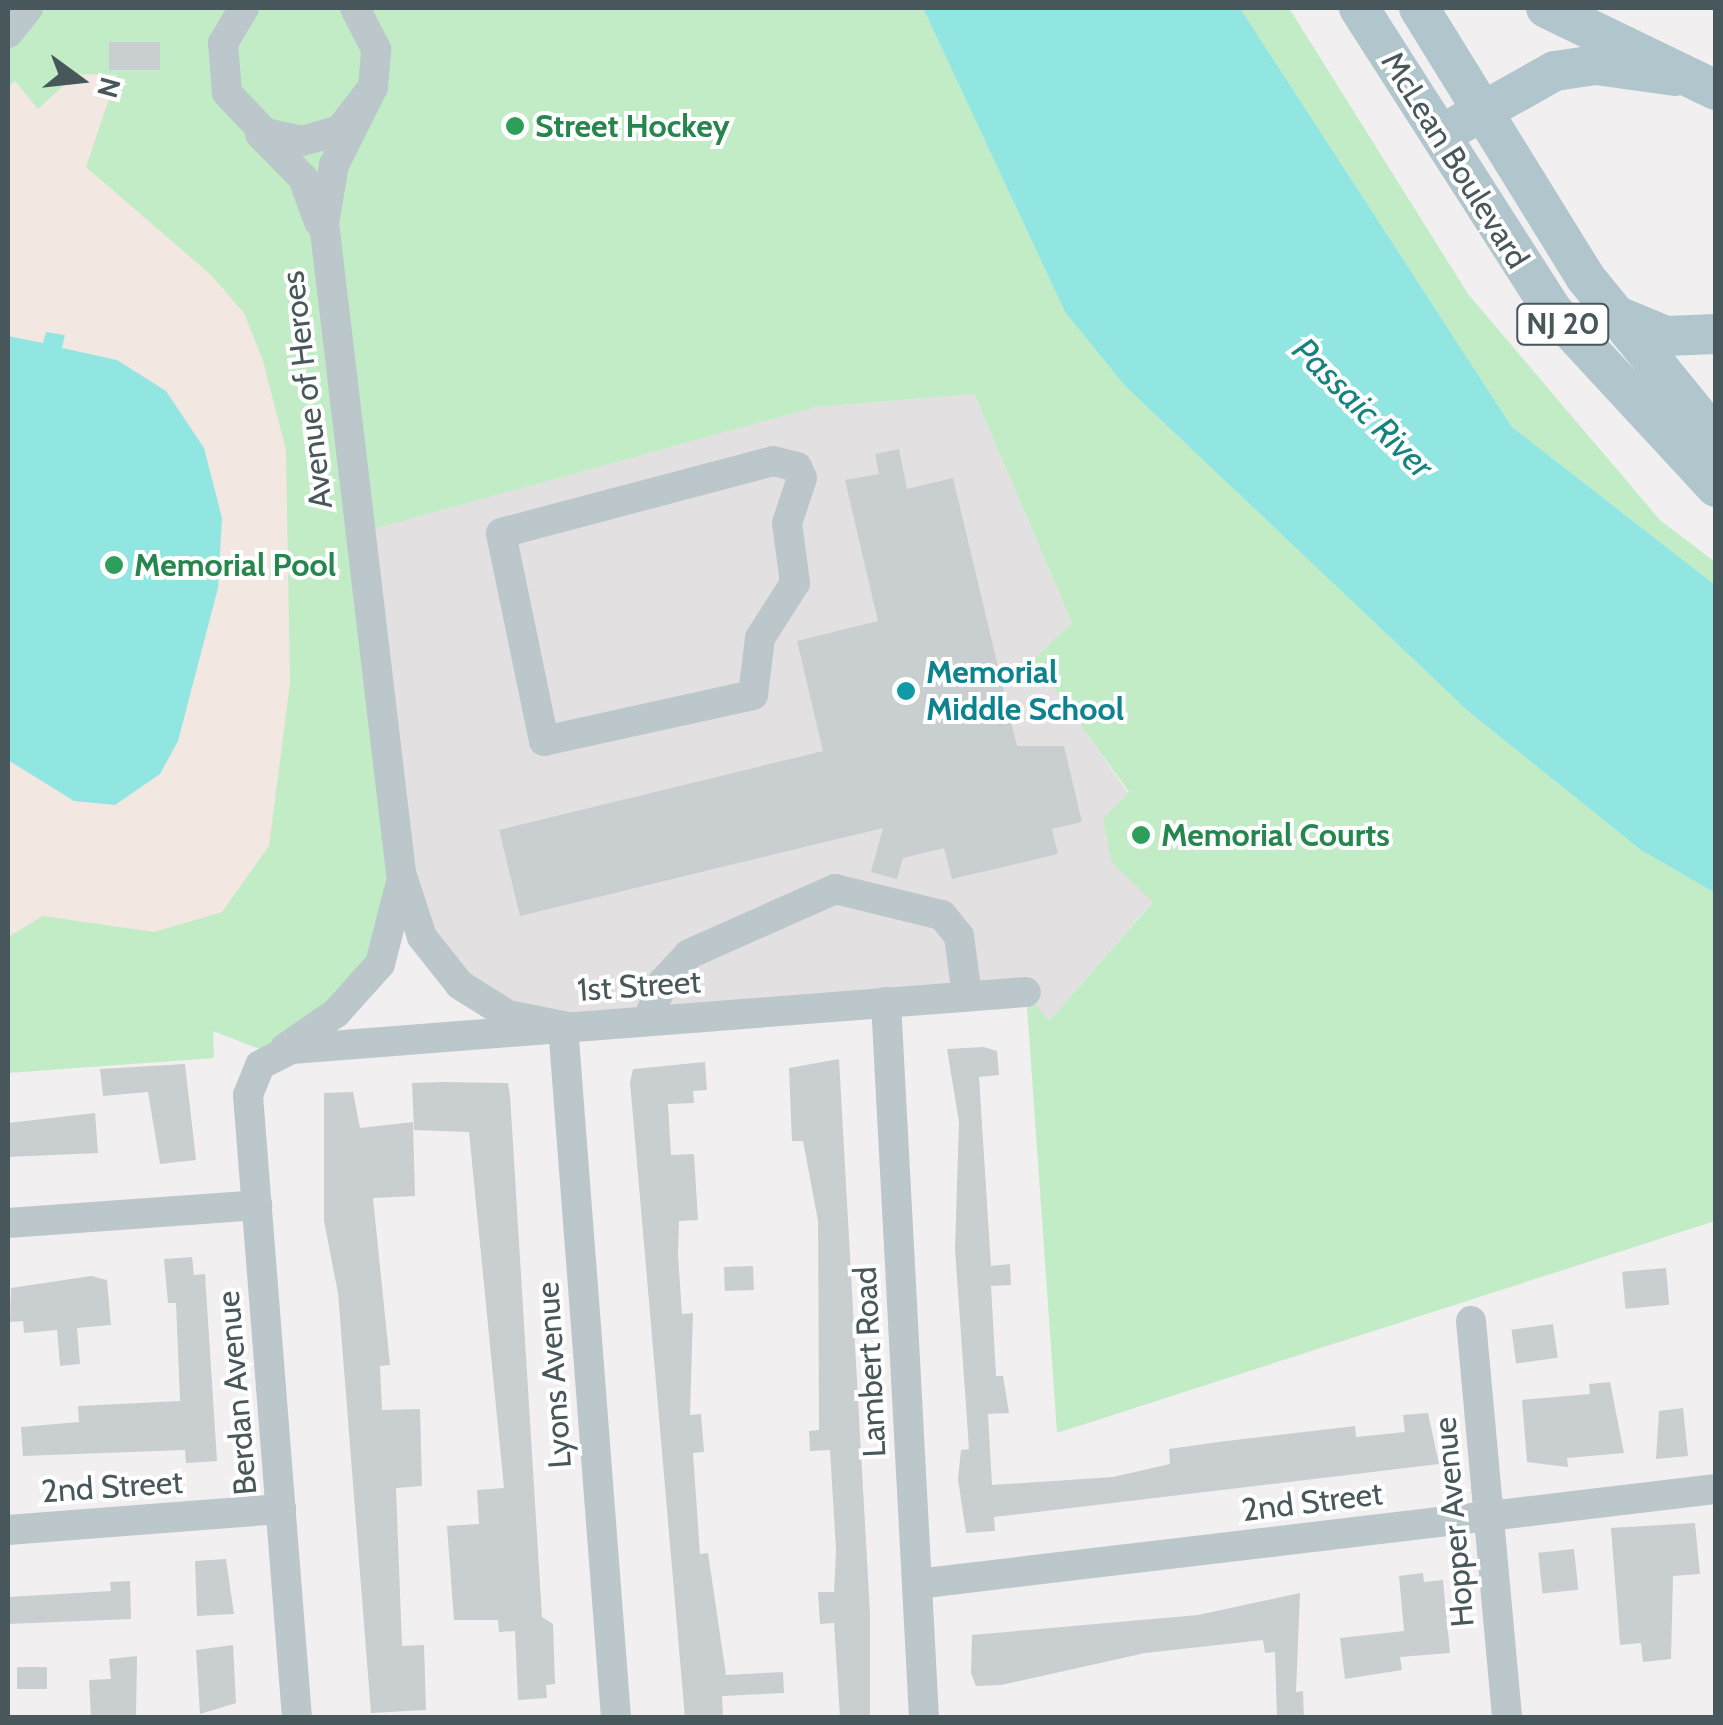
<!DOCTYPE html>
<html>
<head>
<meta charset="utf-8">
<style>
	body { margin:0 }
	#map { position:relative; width:1723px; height:1725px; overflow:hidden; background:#f2eff0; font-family:Cabin,sans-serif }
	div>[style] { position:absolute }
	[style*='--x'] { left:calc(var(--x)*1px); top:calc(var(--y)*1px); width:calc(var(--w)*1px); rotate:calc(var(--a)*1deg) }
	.education>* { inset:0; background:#e2e0e1 }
	.green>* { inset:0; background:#c1ecc6 }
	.sand>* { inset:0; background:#f2e8e1 }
	.water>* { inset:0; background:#91e6e1 }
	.building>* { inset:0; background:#c9ced0; transform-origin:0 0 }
	.minor>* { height:30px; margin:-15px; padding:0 15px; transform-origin:15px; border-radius:15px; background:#bcc7cb }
	.major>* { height:40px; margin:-20px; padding:0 20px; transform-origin:20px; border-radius:20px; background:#b1c6cc }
	.dots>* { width:28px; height:28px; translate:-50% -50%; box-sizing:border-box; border:5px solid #fff; border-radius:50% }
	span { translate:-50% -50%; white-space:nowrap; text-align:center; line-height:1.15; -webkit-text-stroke:8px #fff; paint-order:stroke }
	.shield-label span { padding:2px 8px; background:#fff; border:2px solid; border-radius:8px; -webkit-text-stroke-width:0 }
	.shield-label { font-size:30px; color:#48575b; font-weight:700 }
	.leisure-label { font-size:32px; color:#27864d; font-weight:700 }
	.left { translate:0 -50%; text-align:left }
	.street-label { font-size:32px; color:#48575b }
	.culture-label { font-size:32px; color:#0d838f; font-weight:700 }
	.water-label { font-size:35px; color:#15847f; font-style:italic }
	.frame { position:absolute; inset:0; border:10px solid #48575b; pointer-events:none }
	.north { position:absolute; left:30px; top:30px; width:100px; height:100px; -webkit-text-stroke:8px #fff; paint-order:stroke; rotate:105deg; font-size:28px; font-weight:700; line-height:40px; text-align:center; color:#48575b }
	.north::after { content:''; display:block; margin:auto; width:35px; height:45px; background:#48575b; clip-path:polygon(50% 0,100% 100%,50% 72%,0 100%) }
</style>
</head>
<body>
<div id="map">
	<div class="education">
		<div style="clip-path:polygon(974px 394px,1072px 623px,1034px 658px,1126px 790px,1196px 852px,1048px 1022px,1026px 992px,563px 1026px,508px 1015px,422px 937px,359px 533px,816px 407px)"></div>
	</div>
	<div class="green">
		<div style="clip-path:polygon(8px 8px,923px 8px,1065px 312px,1125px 386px,1469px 712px,1641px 850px,1715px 893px,1715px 1221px,1057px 1433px,1026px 992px,1049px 1021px,1153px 902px,1112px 863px,1103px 819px,1129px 792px,1033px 659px,1072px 623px,974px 394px,816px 407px,359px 533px,392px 934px,275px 1055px,213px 1031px,214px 1058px,8px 1073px)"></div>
		<div style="clip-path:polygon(1240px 8px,1289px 8px,1468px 294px,1660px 520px,1715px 562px,1715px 585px,1512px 427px)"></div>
	</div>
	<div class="sand">
		<div style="clip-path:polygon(76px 74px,117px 75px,86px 167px,211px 275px,244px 313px,263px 361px,286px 450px,290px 683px,269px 846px,222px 912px,154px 932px,43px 916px,8px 937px,8px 87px,15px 81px,38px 109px)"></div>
	</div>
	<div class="water">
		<div style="clip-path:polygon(923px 8px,1240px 8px,1512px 427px,1715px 585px,1715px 893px,1641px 850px,1469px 712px,1125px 386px,1065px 312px)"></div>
		<div style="clip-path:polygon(46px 332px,65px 335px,62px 348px,117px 360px,166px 391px,204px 448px,222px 518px,218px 588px,178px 741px,160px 774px,115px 805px,74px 801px,8px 760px,8px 336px,43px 343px)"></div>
	</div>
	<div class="building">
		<div style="left:160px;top:42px;width:28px;height:51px;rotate:90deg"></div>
		<div style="clip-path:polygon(899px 449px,907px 489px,953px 478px,1017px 746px,1064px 746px,1082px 822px,1052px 829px,1058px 854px,952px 879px,944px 848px,903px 858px,897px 879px,871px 872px,883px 828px,520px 916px,499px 830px,823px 751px,797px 641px,878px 621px,845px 480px,879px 474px,875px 454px)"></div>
		<div style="clip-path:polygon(984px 1047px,997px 1051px,999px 1075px,979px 1077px,991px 1266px,1010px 1264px,1011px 1285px,991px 1286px,996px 1376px,1003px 1376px,1009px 1413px,988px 1414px,992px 1485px,1113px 1477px,1170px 1464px,1169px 1449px,1226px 1441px,1355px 1426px,1356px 1437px,1405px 1432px,1403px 1415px,1428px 1413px,1439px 1464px,994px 1517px,995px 1531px,966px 1533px,958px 1479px,961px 1450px,969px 1449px,955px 1249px,959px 1122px,947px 1049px)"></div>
		<div style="clip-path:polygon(839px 1059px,870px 1613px,870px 1718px,840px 1718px,834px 1623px,820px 1624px,818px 1592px,834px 1592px,836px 1550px,830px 1450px,810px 1451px,809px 1431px,819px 1430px,818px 1221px,803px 1141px,792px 1141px,789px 1068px)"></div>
		<div style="clip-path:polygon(705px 1062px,707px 1090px,693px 1091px,694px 1103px,668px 1104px,671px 1155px,694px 1154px,698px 1220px,679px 1221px,678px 1255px,682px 1314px,693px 1313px,690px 1415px,701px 1414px,704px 1452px,693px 1453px,700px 1554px,708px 1553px,726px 1675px,783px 1672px,784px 1693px,722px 1696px,723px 1718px,685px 1718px,630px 1082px,633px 1069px)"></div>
		<div style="clip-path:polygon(185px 1064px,196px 1160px,160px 1164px,148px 1092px,103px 1096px,100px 1069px)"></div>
		<div style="clip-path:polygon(443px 1082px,508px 1083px,510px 1095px,542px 1617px,553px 1624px,555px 1684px,546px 1685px,547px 1698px,518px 1700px,515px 1631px,499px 1632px,498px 1620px,454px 1620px,447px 1526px,479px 1524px,477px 1490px,504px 1488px,469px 1132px,414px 1130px,412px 1083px)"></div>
		<div style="clip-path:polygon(353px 1092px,360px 1128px,413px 1122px,415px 1196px,373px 1198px,390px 1365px,380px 1366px,382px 1410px,420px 1409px,422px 1486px,396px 1488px,402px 1646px,424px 1645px,426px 1710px,371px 1713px,338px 1293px,324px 1221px,324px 1093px)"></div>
		<div style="clip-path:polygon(95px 1113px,98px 1153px,8px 1157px,8px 1123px)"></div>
		<div style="clip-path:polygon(192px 1257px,194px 1275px,205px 1274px,217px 1461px,186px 1463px,185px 1450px,23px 1456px,21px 1427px,79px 1422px,78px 1406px,180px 1401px,176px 1303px,168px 1303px,164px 1259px)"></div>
		<div style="left:753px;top:1266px;width:24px;height:29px;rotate:88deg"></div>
		<div style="left:1666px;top:1268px;width:37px;height:44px;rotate:85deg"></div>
		<div style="clip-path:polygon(91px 1276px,107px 1280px,111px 1325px,77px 1328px,80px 1364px,60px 1366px,57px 1330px,24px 1333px,23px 1321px,10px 1322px,11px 1288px)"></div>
		<div style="left:1553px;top:1324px;width:34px;height:42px;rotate:82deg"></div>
		<div style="clip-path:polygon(1610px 1382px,1624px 1453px,1567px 1458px,1568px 1467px,1527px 1462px,1522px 1400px,1590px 1394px,1589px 1384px)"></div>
		<div style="clip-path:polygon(1683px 1408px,1688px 1456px,1656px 1459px,1659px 1411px)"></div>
		<div style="clip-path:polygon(1695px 1523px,1700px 1574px,1673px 1576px,1671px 1659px,1643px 1662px,1641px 1643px,1620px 1645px,1611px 1528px)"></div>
		<div style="left:1574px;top:1549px;width:41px;height:36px;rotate:84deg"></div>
		<div style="clip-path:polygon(226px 1559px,234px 1614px,197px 1616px,195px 1561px)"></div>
		<div style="clip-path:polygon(1423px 1573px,1424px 1582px,1443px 1580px,1450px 1653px,1400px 1657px,1402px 1670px,1345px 1679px,1340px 1638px,1404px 1631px,1399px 1576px)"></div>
		<div style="clip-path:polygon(130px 1581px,131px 1619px,8px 1624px,8px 1597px,111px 1591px,110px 1582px)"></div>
		<div style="clip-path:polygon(1300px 1593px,1296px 1692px,1303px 1691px,1304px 1718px,1277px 1718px,1275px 1652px,1265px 1653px,1263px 1640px,1145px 1653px,1001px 1685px,976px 1686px,971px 1673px,972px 1635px,1198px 1615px)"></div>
		<div style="clip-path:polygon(233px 1645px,236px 1703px,200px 1714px,196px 1650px)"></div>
		<div style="clip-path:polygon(137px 1656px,136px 1718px,91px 1718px,89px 1680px,111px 1679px,109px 1659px)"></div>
		<div style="left:17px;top:1667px;width:30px;height:22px"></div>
	</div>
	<div class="minor">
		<div style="--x:244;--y:8;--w:41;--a:121"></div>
		<div style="--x:223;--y:43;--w:50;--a:85.4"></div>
		<div style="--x:227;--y:93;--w:55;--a:46.5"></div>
		<div style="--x:265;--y:133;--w:38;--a:12"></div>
		<div style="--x:302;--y:141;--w:40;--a:-16"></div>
		<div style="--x:340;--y:130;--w:54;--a:-52.5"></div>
		<div style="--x:373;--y:87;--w:38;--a:-85"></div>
		<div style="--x:376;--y:49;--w:46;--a:-117.1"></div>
		<div style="--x:8;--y:33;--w:32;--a:-51"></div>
		<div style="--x:373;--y:87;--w:87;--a:116.6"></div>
		<div style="--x:334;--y:165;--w:59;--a:99.8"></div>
		<div style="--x:324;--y:223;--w:655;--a:83.24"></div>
		<div style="--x:401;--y:873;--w:67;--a:71.8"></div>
		<div style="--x:422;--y:937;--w:61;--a:51.6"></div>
		<div style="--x:460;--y:985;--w:57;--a:32"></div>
		<div style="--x:508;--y:1015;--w:56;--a:11.3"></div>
		<div style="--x:563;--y:1026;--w:694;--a:85.62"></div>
		<div style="--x:260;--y:134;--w:62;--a:45.7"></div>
		<div style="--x:303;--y:178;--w:47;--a:70"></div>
		<div style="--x:773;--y:461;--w:25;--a:14"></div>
		<div style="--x:797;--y:467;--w:12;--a:66"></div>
		<div style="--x:802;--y:478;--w:47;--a:108.4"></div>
		<div style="--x:787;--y:523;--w:61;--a:82.4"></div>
		<div style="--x:795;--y:583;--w:65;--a:122.5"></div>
		<div style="--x:760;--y:638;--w:57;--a:97"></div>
		<div style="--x:753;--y:695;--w:214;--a:167.6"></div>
		<div style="--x:544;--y:741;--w:212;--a:-101.7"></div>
		<div style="--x:501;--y:533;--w:281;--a:-14.8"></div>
		<div style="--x:886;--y:1002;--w:717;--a:86.96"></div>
		<div style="--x:648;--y:1020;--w:41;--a:-68.5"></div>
		<div style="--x:663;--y:982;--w:38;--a:-47"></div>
		<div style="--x:689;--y:954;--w:160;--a:-24"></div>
		<div style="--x:835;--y:889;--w:110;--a:13.7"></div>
		<div style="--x:942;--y:915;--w:27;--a:51"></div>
		<div style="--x:959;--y:936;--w:61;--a:82.4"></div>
		<div style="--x:285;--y:1048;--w:62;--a:-34.5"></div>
		<div style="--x:336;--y:1013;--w:66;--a:-48.1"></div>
		<div style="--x:380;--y:964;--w:81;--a:-75.6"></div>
		<div style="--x:8;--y:1223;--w:250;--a:-4.1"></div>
		<div style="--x:1471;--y:1321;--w:399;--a:84.8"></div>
		<div style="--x:8;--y:1530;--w:274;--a:-4.4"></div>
		<div style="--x:917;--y:1584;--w:805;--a:-6.78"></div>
		<div style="--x:297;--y:1718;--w:625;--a:-94.5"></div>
		<div style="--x:248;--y:1095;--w:32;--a:-68"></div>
		<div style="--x:260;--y:1065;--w:36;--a:-27"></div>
		<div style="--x:292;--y:1049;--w:736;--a:-4.44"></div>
	</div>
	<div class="major">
		<div style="--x:1359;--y:8;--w:360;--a:57.4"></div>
		<div style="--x:1553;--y:311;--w:240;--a:47.2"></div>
		<div style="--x:1419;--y:8;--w:316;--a:58.3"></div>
		<div style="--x:1585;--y:277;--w:208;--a:50.9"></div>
		<div style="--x:1546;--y:8;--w:189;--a:25.8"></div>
		<div style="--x:1460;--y:124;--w:109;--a:-29.2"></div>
		<div style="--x:1555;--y:71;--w:41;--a:-8.3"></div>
		<div style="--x:1596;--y:65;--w:80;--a:7.9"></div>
		<div style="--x:1615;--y:315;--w:55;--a:22.4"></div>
		<div style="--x:1666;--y:336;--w:50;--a:-2.3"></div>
	</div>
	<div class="dots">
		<div style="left:515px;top:126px;background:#2e9e5b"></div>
		<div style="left:114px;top:565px;background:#2e9e5b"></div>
		<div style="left:906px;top:691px;background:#0f9aa8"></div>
		<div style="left:1141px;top:835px;background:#2e9e5b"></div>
	</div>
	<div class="shield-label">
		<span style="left:1563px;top:324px">NJ 20</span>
	</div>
	<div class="leisure-label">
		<span class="left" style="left:535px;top:126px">Street Hockey</span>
		<span class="left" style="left:134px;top:565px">Memorial Pool</span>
		<span class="left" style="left:1161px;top:835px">Memorial Courts</span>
	</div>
	<div class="street-label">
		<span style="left:1455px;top:160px;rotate:58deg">McLean Boulevard</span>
		<span style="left:307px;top:390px;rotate:-97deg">Avenue of Heroes</span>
		<span style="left:639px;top:986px;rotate:-4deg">1st Street</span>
		<span style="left:870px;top:1362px;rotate:-93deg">Lambert Road</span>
		<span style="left:554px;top:1375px;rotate:-94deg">Lyons Avenue</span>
		<span style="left:237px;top:1393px;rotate:-95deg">Berdan Avenue</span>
		<span style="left:112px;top:1487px;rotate:-4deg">2nd Street</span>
		<span style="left:1312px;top:1502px;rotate:-7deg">2nd Street</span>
		<span style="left:1454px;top:1522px;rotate:-95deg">Hopper Avenue</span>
	</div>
	<div class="culture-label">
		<span class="left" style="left:926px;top:691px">Memorial<br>Middle School</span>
	</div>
	<div class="water-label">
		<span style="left:1363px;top:408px;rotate:45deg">Passaic River</span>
	</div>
	<div class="frame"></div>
	<div class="north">N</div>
</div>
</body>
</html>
